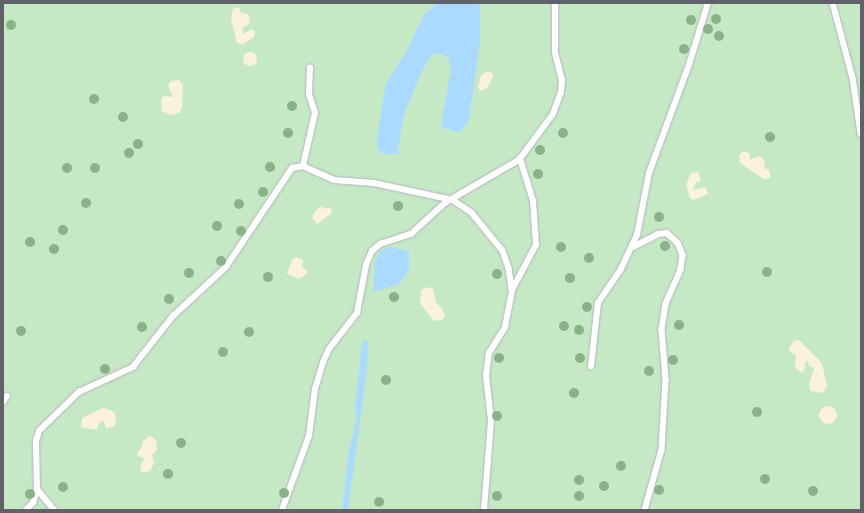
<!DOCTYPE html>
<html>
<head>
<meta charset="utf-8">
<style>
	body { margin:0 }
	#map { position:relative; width:864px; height:513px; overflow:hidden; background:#f1efe8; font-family:Karla,sans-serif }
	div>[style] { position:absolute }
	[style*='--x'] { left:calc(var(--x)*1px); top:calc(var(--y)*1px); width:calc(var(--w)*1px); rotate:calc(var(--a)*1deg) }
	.green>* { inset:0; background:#c5e8c5; transform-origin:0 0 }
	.sand>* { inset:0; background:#fbf3d9 }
	.round { border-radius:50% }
	.water>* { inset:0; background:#aadaff }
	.roads { filter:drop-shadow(0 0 1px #b5b8bc) drop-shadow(0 0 1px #b5b8bc) }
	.lane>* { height:5.5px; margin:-2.75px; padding:0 2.75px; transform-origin:2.75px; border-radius:2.75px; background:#fff }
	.trees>* { width:10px; height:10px; margin:-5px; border-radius:50%; background:#89b387 }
	span { translate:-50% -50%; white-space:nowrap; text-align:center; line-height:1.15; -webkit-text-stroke:3px #fff; paint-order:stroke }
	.frame { position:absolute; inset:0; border:4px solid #5f6368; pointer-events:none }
</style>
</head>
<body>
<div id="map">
	<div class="green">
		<div style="left:3px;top:3px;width:858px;height:507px"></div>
	</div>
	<div class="sand">
		<div style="clip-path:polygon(239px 7px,241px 13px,248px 14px,250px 19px,248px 25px,243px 27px,243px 34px,252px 29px,255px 32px,254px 37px,243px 44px,237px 43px,231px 19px,233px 9px)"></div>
		<div class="round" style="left:243px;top:52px;width:14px;height:14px"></div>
		<div style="clip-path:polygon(487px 71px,493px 74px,493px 77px,487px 88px,480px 91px,478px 88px,481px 76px)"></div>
		<div style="clip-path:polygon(179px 80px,183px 85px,182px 107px,179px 113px,170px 115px,162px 111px,161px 99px,164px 96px,173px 97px,168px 85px,171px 81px)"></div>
		<div style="clip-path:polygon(744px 151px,750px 154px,750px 160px,758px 156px,762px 158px,765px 162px,764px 168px,769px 170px,771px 177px,765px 180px,740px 163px,739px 155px)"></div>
		<div style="clip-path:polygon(698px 172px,701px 181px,696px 183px,693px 190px,706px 187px,708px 194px,693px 200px,690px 198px,686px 185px,691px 173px)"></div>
		<div style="clip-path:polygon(321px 206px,325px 209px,331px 207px,332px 213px,317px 224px,312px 218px,315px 211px)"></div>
		<div style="clip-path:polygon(296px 257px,303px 260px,302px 267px,307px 270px,307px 274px,299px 279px,287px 274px,292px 260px)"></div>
		<div style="clip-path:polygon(429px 287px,433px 289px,436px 303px,441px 307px,445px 315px,443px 319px,438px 321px,433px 320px,420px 303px,421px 290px)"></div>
		<div style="clip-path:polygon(799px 340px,822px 363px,827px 386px,823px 393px,810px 391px,809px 385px,814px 368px,809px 366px,808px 361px,805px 362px,805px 368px,802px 373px,795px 368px,796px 355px,790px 352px,789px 348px,794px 341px)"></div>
		<div class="round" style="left:819px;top:406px;width:18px;height:18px"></div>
		<div style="clip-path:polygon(103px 408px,109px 409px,115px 414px,116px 422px,114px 427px,106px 428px,103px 420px,98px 425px,97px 430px,81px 427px,82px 418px)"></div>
		<div style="clip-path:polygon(150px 436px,156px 440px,157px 450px,152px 455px,154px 463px,150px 471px,142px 473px,140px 466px,145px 458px,138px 456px,137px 453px,141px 449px,143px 441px)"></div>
	</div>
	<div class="water">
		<div style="clip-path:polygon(437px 3px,480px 3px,480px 43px,469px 120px,462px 130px,457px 132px,445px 129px,441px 125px,451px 70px,448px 57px,436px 53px,430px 57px,422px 71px,406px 109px,402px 123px,398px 154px,383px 154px,378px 150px,377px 139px,386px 83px,406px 52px,424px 15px)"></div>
		<div style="clip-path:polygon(388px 247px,409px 251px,409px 270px,399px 284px,373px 292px,375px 261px,381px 251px)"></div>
		<div style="clip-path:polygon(365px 340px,368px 342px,367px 369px,355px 458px,348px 510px,342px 510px,349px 451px,357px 417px,355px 409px,362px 342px)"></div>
	</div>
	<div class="roads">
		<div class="lane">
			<div style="--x:833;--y:3;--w:78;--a:75.1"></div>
			<div style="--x:853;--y:78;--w:56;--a:81.7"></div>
			<div style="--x:303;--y:166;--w:54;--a:-77.2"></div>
			<div style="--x:315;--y:113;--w:19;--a:-108"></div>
			<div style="--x:309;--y:95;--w:27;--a:-88"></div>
			<div style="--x:633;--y:247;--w:28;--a:-27"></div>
			<div style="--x:658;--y:234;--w:9;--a:-6"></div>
			<div style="--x:667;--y:233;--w:15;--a:42"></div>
			<div style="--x:678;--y:243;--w:13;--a:67"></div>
			<div style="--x:683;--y:255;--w:15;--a:98"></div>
			<div style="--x:681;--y:270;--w:37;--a:114"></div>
			<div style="--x:666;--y:304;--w:26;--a:99"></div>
			<div style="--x:662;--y:330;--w:50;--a:85.4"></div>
			<div style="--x:666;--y:380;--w:70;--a:93.3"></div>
			<div style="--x:662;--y:450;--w:62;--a:105.8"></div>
			<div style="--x:591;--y:367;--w:64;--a:-83.8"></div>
			<div style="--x:598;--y:303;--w:41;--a:-55.9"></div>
			<div style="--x:621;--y:269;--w:38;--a:-65"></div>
			<div style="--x:637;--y:235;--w:63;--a:-79"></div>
			<div style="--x:649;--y:173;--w:115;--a:-69.7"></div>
			<div style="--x:689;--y:65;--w:65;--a:-73"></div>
			<div style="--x:3;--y:402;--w:7;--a:-56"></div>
			<div style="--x:26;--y:510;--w:10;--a:-45"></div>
			<div style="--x:33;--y:503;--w:14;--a:-73"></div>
			<div style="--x:54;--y:510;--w:26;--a:-130"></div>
			<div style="--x:37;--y:490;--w:49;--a:-91.2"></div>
			<div style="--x:36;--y:441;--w:10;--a:-73"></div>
			<div style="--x:39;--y:431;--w:56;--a:-44.3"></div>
			<div style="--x:79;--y:392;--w:60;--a:-24.8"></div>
			<div style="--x:133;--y:367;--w:65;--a:-51.9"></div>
			<div style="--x:173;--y:316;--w:72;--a:-42.8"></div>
			<div style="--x:226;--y:267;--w:119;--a:-56.3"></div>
			<div style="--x:292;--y:168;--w:11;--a:-10"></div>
			<div style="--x:303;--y:166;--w:34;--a:24"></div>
			<div style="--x:334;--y:180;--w:40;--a:4.3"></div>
			<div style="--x:374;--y:183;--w:81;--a:12.1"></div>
			<div style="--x:453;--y:200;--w:23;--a:34"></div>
			<div style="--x:472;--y:213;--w:49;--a:50.8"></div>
			<div style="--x:503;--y:251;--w:18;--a:71"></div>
			<div style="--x:509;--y:268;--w:22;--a:82"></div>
			<div style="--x:282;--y:510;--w:79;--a:-70"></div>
			<div style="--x:309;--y:436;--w:47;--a:-82.7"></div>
			<div style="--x:315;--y:389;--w:28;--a:-73"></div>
			<div style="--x:323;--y:362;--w:14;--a:-65"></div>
			<div style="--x:329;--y:349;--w:46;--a:-52.1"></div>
			<div style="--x:357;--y:313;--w:49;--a:-79.4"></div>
			<div style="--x:366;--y:265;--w:15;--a:-67"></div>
			<div style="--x:372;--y:251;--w:11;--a:-41"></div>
			<div style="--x:380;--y:244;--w:33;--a:-18"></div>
			<div style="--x:411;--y:234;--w:46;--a:-42.4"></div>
			<div style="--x:445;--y:203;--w:86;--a:-30.2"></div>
			<div style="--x:519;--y:160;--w:57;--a:-53.5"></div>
			<div style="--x:553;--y:114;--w:23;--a:-70"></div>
			<div style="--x:561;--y:92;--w:11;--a:-85"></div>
			<div style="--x:562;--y:81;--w:29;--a:-104"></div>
			<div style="--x:555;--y:53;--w:50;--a:-90"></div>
			<div style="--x:484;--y:510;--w:89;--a:-85.5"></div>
			<div style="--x:491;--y:421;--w:45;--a:-96.3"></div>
			<div style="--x:486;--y:376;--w:23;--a:-83"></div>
			<div style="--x:489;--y:353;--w:31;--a:-58"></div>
			<div style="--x:505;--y:327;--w:38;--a:-79"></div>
			<div style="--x:512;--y:290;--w:51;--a:-61.9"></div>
			<div style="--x:536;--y:245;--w:44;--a:-93.9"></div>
			<div style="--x:533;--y:201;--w:44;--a:-107.2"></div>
		</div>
	</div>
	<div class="trees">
		<div style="left:716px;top:19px"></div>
		<div style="left:691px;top:20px"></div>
		<div style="left:11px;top:25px"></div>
		<div style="left:708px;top:29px"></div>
		<div style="left:719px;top:36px"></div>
		<div style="left:684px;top:49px"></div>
		<div style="left:94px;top:99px"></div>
		<div style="left:292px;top:106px"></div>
		<div style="left:123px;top:117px"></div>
		<div style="left:288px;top:133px"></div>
		<div style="left:563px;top:133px"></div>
		<div style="left:770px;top:137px"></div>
		<div style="left:138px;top:144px"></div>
		<div style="left:540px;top:150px"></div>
		<div style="left:129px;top:153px"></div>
		<div style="left:270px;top:167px"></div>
		<div style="left:67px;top:168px"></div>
		<div style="left:95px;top:168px"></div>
		<div style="left:538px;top:174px"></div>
		<div style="left:263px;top:192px"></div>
		<div style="left:86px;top:203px"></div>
		<div style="left:239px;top:204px"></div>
		<div style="left:398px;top:206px"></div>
		<div style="left:659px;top:217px"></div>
		<div style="left:217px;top:226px"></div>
		<div style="left:63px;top:230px"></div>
		<div style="left:241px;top:231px"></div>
		<div style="left:30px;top:242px"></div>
		<div style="left:665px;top:246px"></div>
		<div style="left:561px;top:247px"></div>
		<div style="left:54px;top:249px"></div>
		<div style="left:589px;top:258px"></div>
		<div style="left:221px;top:261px"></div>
		<div style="left:767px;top:272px"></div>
		<div style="left:189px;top:273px"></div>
		<div style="left:497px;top:274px"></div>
		<div style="left:268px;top:277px"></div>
		<div style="left:570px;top:278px"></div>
		<div style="left:394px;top:297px"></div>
		<div style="left:169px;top:299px"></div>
		<div style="left:587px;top:307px"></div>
		<div style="left:679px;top:325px"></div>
		<div style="left:564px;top:326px"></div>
		<div style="left:142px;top:327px"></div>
		<div style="left:579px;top:330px"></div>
		<div style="left:21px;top:331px"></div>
		<div style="left:249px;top:332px"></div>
		<div style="left:223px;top:352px"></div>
		<div style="left:499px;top:358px"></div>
		<div style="left:580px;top:358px"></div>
		<div style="left:673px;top:360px"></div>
		<div style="left:105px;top:369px"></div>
		<div style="left:649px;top:371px"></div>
		<div style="left:386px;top:380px"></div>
		<div style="left:574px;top:393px"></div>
		<div style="left:757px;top:412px"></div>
		<div style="left:497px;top:416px"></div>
		<div style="left:181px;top:443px"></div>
		<div style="left:621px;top:466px"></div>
		<div style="left:168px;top:474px"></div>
		<div style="left:765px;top:479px"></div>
		<div style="left:579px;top:480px"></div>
		<div style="left:604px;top:486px"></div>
		<div style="left:63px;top:487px"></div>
		<div style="left:659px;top:490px"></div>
		<div style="left:813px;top:491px"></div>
		<div style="left:284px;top:493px"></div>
		<div style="left:30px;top:494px"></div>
		<div style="left:497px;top:496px"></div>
		<div style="left:579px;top:496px"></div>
		<div style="left:379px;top:502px"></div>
	</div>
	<div class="frame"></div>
</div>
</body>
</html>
